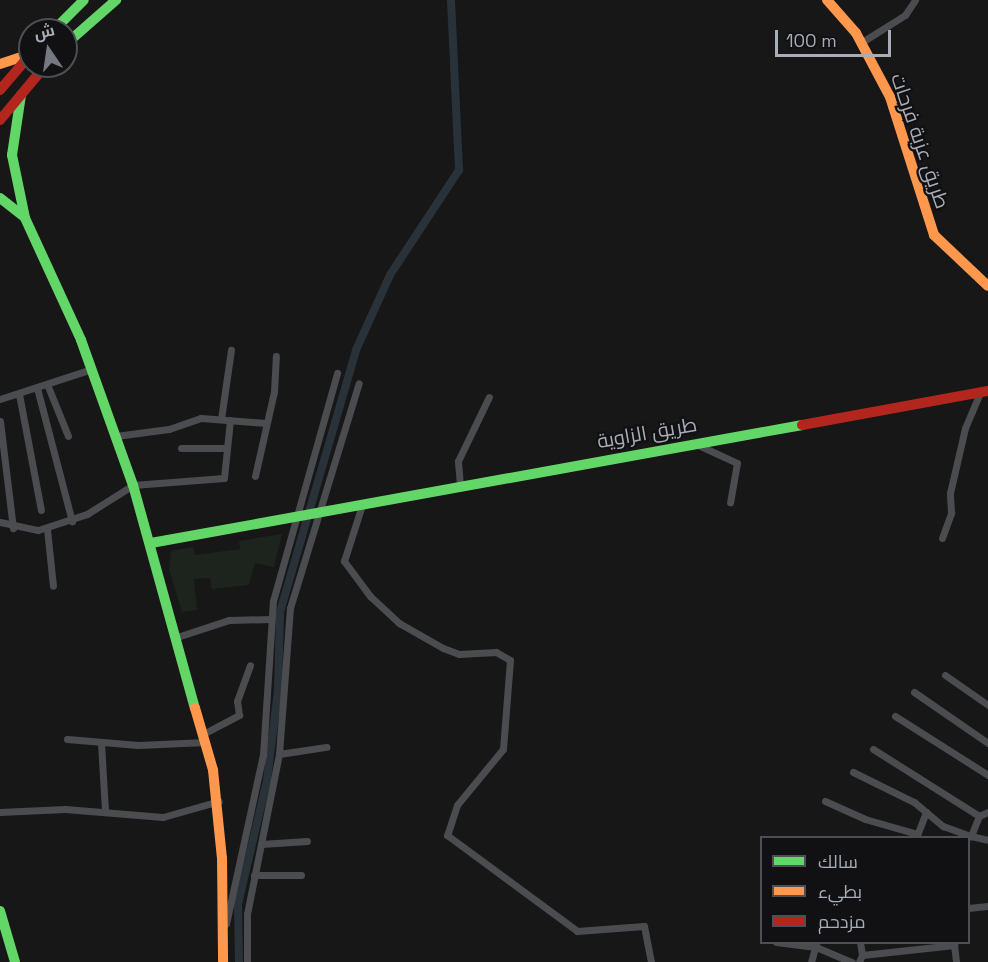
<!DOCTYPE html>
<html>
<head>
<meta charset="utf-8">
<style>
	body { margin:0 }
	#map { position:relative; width:988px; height:962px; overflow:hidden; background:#171717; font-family:"Space Grotesk",Cairo,sans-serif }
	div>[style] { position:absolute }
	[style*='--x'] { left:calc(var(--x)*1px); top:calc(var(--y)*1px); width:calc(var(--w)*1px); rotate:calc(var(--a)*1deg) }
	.green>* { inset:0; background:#1d241e }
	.canal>* { height:8px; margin:-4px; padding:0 4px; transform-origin:4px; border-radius:4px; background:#2a3239 }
	.street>* { height:7px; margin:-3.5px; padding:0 3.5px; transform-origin:3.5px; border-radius:3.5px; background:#4b4c50 }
	.fast>* { height:10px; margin:-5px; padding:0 5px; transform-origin:5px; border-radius:5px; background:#63d668 }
	.slow>* { height:10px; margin:-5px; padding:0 5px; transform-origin:5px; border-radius:5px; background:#ff974d }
	.jam>* { height:10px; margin:-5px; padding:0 5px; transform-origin:5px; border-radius:5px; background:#b3261e }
	span { translate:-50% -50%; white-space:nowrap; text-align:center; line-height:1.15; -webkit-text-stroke:4.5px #111113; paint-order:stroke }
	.street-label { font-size:20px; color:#a8adb8 }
	.legend { position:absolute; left:760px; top:836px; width:210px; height:108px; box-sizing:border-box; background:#111113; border:2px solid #4d4f55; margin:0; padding:8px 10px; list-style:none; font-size:18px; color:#a8adb8 }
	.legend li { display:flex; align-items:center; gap:12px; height:30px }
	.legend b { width:30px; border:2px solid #4d4f55 }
	.north { position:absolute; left:18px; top:18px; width:60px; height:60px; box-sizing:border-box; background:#111113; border:2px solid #4d4f55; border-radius:50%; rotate:347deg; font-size:16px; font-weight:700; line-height:24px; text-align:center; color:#a8adb8 }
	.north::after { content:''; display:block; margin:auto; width:21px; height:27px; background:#757880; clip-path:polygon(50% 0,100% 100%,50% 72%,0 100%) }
	.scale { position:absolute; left:775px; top:30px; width:116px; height:27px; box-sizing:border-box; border:3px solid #a8adb8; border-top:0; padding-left:8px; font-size:18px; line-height:21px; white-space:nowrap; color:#a8adb8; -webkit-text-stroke:4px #111113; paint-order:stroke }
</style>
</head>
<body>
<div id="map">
	<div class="green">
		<div style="clip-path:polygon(282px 534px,274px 567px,255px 563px,249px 585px,212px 589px,210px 578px,194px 579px,197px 610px,182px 612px,169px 569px,171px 551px,193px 547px,195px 555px,240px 549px,239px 541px)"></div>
	</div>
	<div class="canal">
		<div style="--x:239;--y:962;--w:58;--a:-91"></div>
		<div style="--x:238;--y:904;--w:127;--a:-76.8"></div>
		<div style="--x:267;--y:780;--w:91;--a:-83"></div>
		<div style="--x:278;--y:690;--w:78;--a:-88.5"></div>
		<div style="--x:280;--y:612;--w:273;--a:-73.8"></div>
		<div style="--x:356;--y:350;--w:82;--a:-65.6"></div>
		<div style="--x:390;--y:275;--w:126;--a:-56.7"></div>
		<div style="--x:459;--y:170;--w:170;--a:-92.7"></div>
	</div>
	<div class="street">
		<div style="--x:862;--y:42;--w:51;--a:-32.1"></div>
		<div style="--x:905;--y:15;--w:18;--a:-56"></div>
		<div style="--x:47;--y:384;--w:56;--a:68"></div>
		<div style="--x:37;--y:388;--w:138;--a:75.3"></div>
		<div style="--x:19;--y:394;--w:118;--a:79.3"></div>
		<div style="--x:0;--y:399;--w:97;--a:-18.1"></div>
		<div style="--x:221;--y:419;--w:70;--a:-81.8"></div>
		<div style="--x:0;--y:421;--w:108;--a:83.1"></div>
		<div style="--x:116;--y:436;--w:53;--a:-7.5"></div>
		<div style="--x:169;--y:429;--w:34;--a:-19"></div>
		<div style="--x:201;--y:418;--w:65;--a:4.4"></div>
		<div style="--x:696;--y:444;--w:45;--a:24.9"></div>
		<div style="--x:737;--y:463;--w:40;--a:100"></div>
		<div style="--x:181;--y:448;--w:43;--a:0"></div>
		<div style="--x:255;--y:476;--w:86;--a:-77.3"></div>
		<div style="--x:274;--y:392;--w:36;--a:-87"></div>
		<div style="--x:460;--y:485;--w:24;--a:-95"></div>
		<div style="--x:458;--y:461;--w:71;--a:-64.2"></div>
		<div style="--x:362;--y:505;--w:59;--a:107.8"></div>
		<div style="--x:344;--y:561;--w:44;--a:53.4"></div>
		<div style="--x:370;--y:596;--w:40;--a:43"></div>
		<div style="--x:399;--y:623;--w:51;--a:29.6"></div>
		<div style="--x:443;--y:648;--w:17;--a:21"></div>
		<div style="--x:459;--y:654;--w:37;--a:-3"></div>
		<div style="--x:496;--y:652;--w:16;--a:30"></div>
		<div style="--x:510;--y:660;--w:89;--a:94.5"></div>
		<div style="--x:503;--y:749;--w:72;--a:129.4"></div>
		<div style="--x:457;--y:805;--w:32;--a:108"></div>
		<div style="--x:447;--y:835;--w:162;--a:36.4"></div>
		<div style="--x:577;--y:931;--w:67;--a:-4.3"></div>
		<div style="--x:644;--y:926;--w:37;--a:79"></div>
		<div style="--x:0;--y:522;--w:39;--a:12"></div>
		<div style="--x:38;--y:530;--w:52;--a:-18.1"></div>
		<div style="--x:87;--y:514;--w:54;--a:-32.2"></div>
		<div style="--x:133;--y:485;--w:91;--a:-4.4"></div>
		<div style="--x:224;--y:478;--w:58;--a:-84.1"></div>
		<div style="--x:47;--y:529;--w:57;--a:84"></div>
		<div style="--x:942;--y:538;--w:27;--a:-70"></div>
		<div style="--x:951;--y:513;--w:20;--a:-93"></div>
		<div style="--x:950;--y:493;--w:67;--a:-77"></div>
		<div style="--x:965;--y:428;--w:39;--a:-67"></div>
		<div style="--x:177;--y:637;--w:55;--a:-18.1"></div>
		<div style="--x:229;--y:620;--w:41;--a:-1.4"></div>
		<div style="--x:945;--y:675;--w:52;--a:34.9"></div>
		<div style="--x:914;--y:692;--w:90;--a:34.6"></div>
		<div style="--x:895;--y:716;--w:110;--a:32.4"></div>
		<div style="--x:203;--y:734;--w:41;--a:-27.8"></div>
		<div style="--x:239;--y:715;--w:14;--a:-98"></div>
		<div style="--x:237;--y:701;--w:38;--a:-70"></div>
		<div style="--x:67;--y:739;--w:71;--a:4.8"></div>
		<div style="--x:138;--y:745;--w:68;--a:-2.5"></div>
		<div style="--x:101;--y:743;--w:68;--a:86.6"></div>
		<div style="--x:873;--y:749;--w:125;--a:32.3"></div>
		<div style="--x:279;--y:754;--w:48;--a:-8.5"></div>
		<div style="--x:853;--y:772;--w:68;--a:26.2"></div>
		<div style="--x:914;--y:802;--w:38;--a:40"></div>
		<div style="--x:943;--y:826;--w:30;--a:20"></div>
		<div style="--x:825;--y:801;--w:44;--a:24.2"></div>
		<div style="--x:865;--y:819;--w:54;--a:16.1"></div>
		<div style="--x:0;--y:812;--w:65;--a:-2.6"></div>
		<div style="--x:65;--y:809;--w:98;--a:4.7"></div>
		<div style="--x:163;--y:817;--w:58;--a:-15.9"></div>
		<div style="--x:988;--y:812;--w:10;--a:156"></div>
		<div style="--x:979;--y:816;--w:22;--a:112"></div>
		<div style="--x:971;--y:836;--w:17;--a:13"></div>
		<div style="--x:916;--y:838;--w:28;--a:-69"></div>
		<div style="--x:261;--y:844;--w:46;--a:-3.7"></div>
		<div style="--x:254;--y:875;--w:47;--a:0"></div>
		<div style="--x:968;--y:908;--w:20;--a:-6"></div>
		<div style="--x:226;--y:924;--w:173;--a:-77.7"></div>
		<div style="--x:263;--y:755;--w:154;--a:-86.3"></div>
		<div style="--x:273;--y:601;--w:237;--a:-74.3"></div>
		<div style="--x:776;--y:942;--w:40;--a:7.1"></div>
		<div style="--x:816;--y:947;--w:39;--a:23"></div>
		<div style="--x:860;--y:942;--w:13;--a:81"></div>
		<div style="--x:247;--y:962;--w:48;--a:-90"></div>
		<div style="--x:247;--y:914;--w:163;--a:-78.7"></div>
		<div style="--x:279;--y:754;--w:146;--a:-85.7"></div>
		<div style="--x:290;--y:608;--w:235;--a:-73"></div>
		<div style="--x:811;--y:962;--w:19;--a:-74"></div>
		<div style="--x:859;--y:962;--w:8;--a:-67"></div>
		<div style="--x:862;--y:955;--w:93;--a:-6.2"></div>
		<div style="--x:954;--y:945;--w:17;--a:83"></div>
	</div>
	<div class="fast">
		<div style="--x:54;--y:30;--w:42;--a:-45"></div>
		<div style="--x:66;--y:44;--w:67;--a:-41.3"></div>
		<div style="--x:21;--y:95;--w:61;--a:98.5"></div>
		<div style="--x:12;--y:155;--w:64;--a:78.3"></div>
		<div style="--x:25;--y:218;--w:134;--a:65.3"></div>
		<div style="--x:81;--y:340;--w:154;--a:70.3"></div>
		<div style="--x:133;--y:485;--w:231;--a:74.5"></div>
		<div style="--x:0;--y:198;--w:29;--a:38"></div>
		<div style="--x:151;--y:543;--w:662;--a:-10.27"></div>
		<div style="--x:0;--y:911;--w:53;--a:73.6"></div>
	</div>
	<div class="slow">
		<div style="--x:827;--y:0;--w:44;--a:48.7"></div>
		<div style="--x:856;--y:33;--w:72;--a:62"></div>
		<div style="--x:890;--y:97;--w:145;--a:72.3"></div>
		<div style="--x:934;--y:235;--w:74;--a:43.4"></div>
		<div style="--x:0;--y:64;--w:32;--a:-18"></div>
		<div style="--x:195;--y:708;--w:65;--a:73.8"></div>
		<div style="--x:213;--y:770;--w:88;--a:84.2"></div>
		<div style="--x:222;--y:858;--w:104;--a:89.4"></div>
	</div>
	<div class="jam">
		<div style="--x:0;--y:90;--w:46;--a:-49.4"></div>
		<div style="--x:0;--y:120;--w:70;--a:-50.2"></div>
		<div style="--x:802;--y:425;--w:189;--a:-10.4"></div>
	</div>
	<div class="street-label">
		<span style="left:920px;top:141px;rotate:71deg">طريق عزبة فرحات</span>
		<span style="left:647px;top:433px;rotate:-10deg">طريق الزاوية</span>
	</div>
	<ul class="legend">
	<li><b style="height:8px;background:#63d668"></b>سالك</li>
	<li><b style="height:8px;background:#ff974d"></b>بطيء</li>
	<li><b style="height:8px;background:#b3261e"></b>مزدحم</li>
	</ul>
	<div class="north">ش</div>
	<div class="scale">100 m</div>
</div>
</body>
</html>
